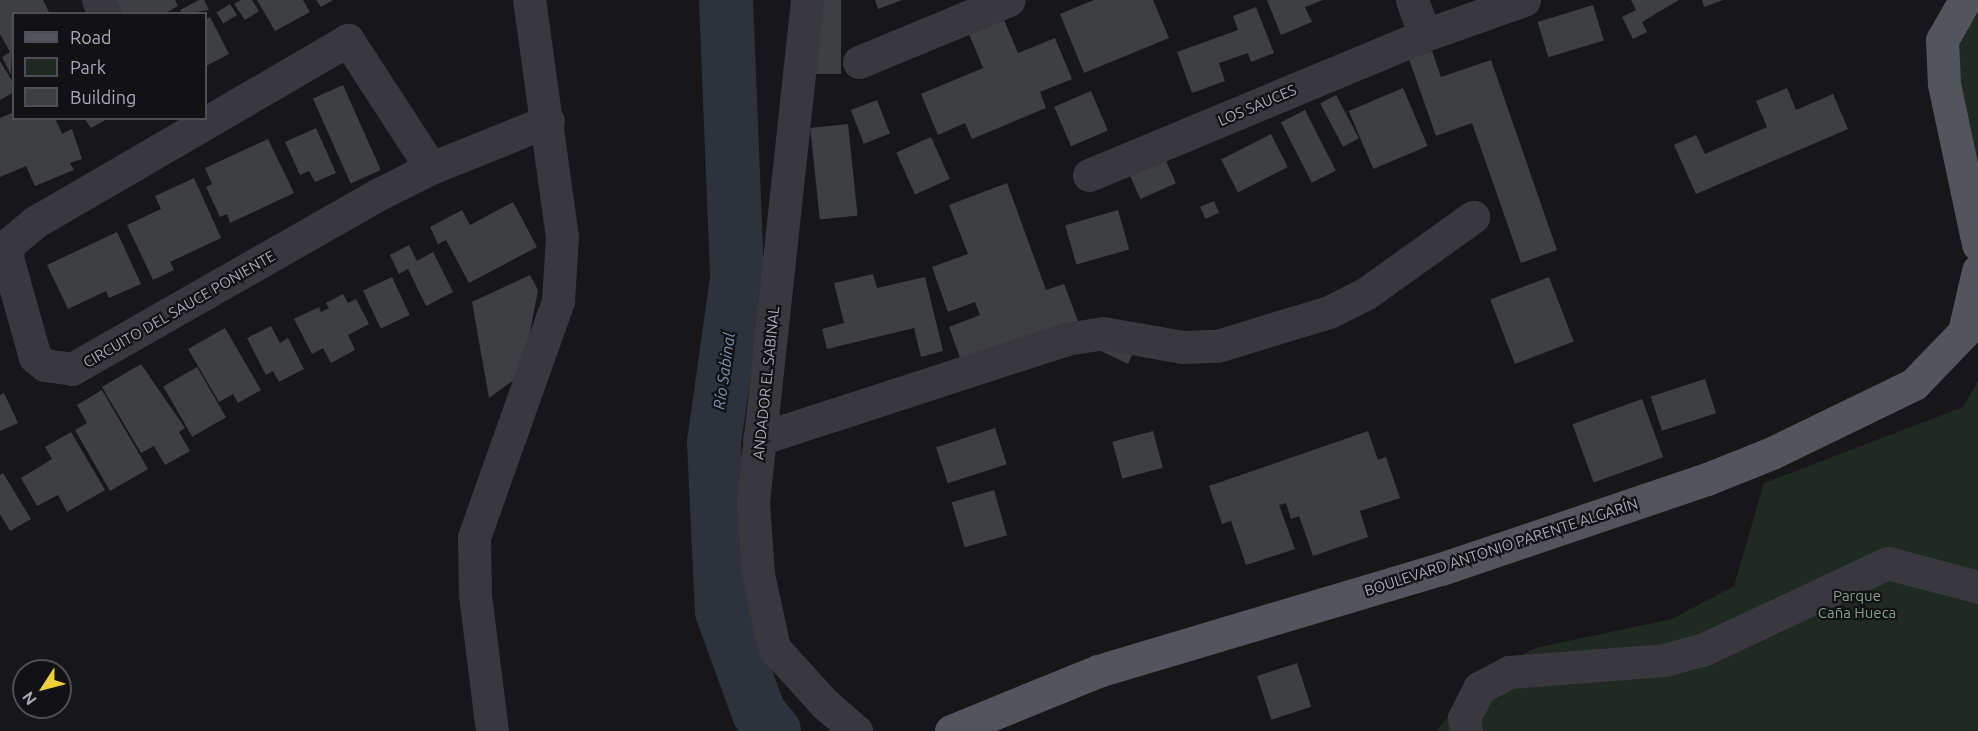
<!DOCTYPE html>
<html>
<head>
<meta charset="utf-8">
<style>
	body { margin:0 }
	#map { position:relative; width:1978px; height:731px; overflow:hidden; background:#171719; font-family:Ubuntu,sans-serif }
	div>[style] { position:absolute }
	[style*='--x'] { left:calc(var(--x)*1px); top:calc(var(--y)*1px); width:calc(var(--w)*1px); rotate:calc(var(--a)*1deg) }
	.green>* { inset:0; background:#212923 }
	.river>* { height:54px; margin:-27px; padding:0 27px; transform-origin:27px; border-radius:27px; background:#2d333d }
	.building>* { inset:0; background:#3e3f43; transform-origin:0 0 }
	.minor>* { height:33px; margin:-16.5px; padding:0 16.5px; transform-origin:16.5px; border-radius:16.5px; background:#38383e }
	.major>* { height:33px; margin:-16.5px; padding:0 16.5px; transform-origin:16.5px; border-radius:16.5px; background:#54545d }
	span { translate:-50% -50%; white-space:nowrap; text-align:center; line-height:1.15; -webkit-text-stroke:4.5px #121214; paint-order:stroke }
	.street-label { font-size:15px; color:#a9abb9 }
	.park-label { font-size:15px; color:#80a388 }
	.water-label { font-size:16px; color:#8193b3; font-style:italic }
	.legend { position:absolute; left:12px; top:12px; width:195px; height:108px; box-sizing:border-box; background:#121214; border:2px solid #4e4f56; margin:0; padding:8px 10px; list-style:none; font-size:18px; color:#a9abb9 }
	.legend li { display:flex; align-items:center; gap:12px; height:30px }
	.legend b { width:30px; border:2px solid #4e4f56 }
	.north { position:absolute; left:12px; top:659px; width:60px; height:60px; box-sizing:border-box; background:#121214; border:2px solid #4e4f56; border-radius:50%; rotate:234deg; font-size:16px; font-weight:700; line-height:24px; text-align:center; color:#a9abb9 }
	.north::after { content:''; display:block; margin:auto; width:21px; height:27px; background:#f0d038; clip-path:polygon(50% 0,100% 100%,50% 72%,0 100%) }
</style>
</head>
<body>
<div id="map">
	<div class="green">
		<div style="clip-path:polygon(1978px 15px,1978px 194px,1950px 48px)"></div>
		<div style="clip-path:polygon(1978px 381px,1978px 731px,1437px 731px,1472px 683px,1535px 648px,1672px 619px,1734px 586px,1764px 483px,1963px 407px)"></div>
	</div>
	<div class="river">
		<div style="--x:726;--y:0;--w:279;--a:87.7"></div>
		<div style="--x:737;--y:279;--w:166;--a:98"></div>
		<div style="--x:714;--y:443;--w:168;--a:87.3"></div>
		<div style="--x:722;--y:611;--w:109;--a:70.1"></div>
		<div style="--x:759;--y:713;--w:23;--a:50"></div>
	</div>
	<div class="building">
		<div style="clip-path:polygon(0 0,43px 0,50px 14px,14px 14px,11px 75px,2px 57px,10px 52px,0 34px)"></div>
		<div style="clip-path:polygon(111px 0,175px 0,178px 6px,164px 14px,119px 14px)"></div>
		<div style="clip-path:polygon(199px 0,204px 0,209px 10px,182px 14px,180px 10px)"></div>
		<div style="clip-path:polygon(241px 0,252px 0,259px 11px,245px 20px,234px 4px)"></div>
		<div style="clip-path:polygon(257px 0,303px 0,310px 12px,275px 31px)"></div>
		<div style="clip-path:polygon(316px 0,333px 0,321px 7px)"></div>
		<div style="left:814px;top:0;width:27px;height:74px"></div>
		<div style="clip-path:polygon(875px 0,902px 0,878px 9px)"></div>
		<div style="clip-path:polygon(1094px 0,1153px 0,1169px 38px,1084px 73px,1060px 14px)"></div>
		<div style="clip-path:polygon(1267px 0,1323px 0,1305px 7px,1312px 22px,1281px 35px)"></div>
		<div style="clip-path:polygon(1631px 0,1679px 0,1642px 22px,1647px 32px,1633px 39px,1622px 17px,1636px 10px)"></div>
		<div style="clip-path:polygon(1702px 0,1723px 0,1704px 7px)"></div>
		<div style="left:230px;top:4px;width:13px;height:16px;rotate:58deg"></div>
		<div style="left:1593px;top:5px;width:37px;height:58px;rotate:73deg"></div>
		<div style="clip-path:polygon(1256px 7px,1274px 53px,1251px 62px,1248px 53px,1219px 63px,1225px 81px,1192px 93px,1177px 52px,1238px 30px,1233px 16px)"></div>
		<div style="clip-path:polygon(210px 17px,229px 54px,206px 66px,206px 19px)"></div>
		<div style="clip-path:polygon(1004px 20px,1018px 53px,1055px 38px,1072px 79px,1040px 92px,1046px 108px,972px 139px,965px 123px,938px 135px,921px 94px,983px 68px,969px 34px)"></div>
		<div style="clip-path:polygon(1432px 51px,1441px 77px,1491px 60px,1557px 250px,1521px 263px,1472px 123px,1436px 136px,1409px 59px)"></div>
		<div style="clip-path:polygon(0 61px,14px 84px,14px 92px,0 100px)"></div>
		<div style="left:343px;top:85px;width:93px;height:33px;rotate:66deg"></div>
		<div style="left:1403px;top:88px;width:63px;height:59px;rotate:67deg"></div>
		<div style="clip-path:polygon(1787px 88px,1796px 110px,1833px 94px,1848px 129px,1696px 194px,1674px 145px,1696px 135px,1705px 154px,1767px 127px,1756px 101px)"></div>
		<div style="left:1091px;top:91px;width:43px;height:40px;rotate:67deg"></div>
		<div style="left:1336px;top:95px;width:49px;height:18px;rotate:62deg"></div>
		<div style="left:877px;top:100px;width:36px;height:28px;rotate:69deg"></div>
		<div style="left:1305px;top:110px;width:68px;height:27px;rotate:63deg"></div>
		<div style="clip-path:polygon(14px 112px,14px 118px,55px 118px,62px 134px,72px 129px,82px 159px,70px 163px,74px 170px,35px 186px,26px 166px,0 177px,0 118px)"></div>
		<div style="clip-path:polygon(84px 118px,109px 118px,91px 128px)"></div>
		<div style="left:848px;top:124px;width:92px;height:38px;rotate:84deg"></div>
		<div style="clip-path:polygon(316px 128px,336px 173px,315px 182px,309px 171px,300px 175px,285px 142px)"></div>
		<div style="left:1271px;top:134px;width:37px;height:56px;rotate:63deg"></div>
		<div style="left:931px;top:137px;width:46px;height:38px;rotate:66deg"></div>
		<div style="clip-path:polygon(268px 139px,294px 193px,230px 223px,227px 214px,220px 217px,206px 187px,212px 184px,205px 168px)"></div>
		<div style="left:1163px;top:154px;width:32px;height:39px;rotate:66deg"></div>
		<div style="clip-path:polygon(194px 178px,221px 238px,170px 262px,174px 270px,153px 280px,127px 225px,161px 209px,155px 196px)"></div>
		<div style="clip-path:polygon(1007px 183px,1046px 290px,1064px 284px,1078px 321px,962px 363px,949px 327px,980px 315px,975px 302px,948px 312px,932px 267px,968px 254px,949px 205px)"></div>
		<div style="left:1214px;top:201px;width:13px;height:15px;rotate:67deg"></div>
		<div style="clip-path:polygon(513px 202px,537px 247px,469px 283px,446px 240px,438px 244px,430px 227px,462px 210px,470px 225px)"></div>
		<div style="left:1118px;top:210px;width:41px;height:55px;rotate:74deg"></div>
		<div style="clip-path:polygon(117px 232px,141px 284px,109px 298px,106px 291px,68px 309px,47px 265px)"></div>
		<div style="clip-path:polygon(409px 245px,417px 261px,433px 252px,453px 292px,426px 306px,408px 269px,399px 274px,390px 255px)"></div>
		<div style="clip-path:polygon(873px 274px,877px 288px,925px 277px,943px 351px,921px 357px,914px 328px,827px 349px,822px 329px,844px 323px,834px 283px)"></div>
		<div style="clip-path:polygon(530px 275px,538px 290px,522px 374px,489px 398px,472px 302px)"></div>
		<div style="left:392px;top:277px;width:42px;height:32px;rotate:65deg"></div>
		<div style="left:1549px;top:277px;width:69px;height:63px;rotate:69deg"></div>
		<div style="clip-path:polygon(343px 294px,348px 303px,356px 299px,369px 324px,348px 335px,355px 350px,331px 363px,323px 348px,312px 354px,294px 319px,319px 307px,321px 312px,329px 308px,326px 303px)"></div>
		<div style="clip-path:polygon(271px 326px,280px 343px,288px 338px,304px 369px,279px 382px,273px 371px,266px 375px,247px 338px)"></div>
		<div style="clip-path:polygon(225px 328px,261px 390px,238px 403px,233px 394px,219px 402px,188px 349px)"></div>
		<div style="clip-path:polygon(1099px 350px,1134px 351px,1128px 364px)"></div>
		<div style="clip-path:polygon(141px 364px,185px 428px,179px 432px,190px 451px,165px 465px,154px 446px,141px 453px,102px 387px)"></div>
		<div style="left:197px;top:367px;width:58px;height:39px;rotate:60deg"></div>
		<div style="left:1705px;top:379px;width:36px;height:57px;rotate:72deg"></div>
		<div style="clip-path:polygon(102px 390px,148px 469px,110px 491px,75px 430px,87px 423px,77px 405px)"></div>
		<div style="clip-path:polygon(4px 393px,18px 423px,0 431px,0 395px)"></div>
		<div style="left:1642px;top:399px;width:62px;height:74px;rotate:70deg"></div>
		<div style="left:995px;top:428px;width:38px;height:62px;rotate:72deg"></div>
		<div style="left:1153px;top:431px;width:38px;height:42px;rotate:75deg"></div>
		<div style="clip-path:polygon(1368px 431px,1378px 460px,1386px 457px,1400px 498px,1360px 511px,1368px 537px,1313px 556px,1299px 516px,1291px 519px,1286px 503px,1279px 505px,1295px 549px,1246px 565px,1231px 521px,1222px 524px,1209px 486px)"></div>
		<div style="clip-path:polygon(71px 432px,105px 490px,67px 512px,58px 495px,37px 506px,21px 478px,52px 459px,45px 447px)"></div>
		<div style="clip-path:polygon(3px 473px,31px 519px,10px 531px,0 514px,0 475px)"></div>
		<div style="left:994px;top:490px;width:47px;height:44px;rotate:74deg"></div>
		<div style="left:1297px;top:663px;width:46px;height:42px;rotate:72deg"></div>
	</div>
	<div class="minor">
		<div style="--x:98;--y:0;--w:16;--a:63"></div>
		<div style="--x:807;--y:0;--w:505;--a:96.14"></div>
		<div style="--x:753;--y:502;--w:72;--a:86"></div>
		<div style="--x:758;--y:574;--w:76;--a:77.8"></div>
		<div style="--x:774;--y:648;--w:74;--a:47.7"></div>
		<div style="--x:824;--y:703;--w:43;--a:41.2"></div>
		<div style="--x:1412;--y:0;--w:37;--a:70"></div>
		<div style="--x:859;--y:62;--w:162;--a:-22.5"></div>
		<div style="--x:431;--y:168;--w:153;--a:-123"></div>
		<div style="--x:348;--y:40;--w:362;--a:149.8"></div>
		<div style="--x:35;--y:222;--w:31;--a:140"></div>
		<div style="--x:11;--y:242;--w:13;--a:113"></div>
		<div style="--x:6;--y:254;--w:107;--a:74.3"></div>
		<div style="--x:35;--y:357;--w:13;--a:39"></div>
		<div style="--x:45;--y:365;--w:27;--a:8"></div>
		<div style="--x:72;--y:369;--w:356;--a:-29.7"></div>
		<div style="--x:381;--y:193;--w:56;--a:-26.6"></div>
		<div style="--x:431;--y:168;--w:126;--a:-21.9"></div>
		<div style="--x:1089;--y:175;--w:364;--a:-22.6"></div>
		<div style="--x:1425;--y:35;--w:105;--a:-19.5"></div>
		<div style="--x:759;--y:439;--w:323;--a:-18"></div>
		<div style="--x:1066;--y:339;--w:37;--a:-9"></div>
		<div style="--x:1103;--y:333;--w:81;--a:9.9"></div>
		<div style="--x:1183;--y:347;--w:34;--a:-2"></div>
		<div style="--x:1217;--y:346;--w:117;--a:-16.9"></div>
		<div style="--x:1329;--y:312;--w:40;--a:-26.6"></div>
		<div style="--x:1365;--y:294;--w:133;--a:-35.5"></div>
		<div style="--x:492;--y:731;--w:138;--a:-97.1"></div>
		<div style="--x:475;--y:594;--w:57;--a:-91"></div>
		<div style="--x:474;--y:537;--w:251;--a:-70.4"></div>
		<div style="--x:558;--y:301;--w:64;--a:-86.4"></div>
		<div style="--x:562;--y:237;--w:239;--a:-97.9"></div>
		<div style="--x:1466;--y:731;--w:13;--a:-99"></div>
		<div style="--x:1464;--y:718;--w:34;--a:-63"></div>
		<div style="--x:1479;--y:688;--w:34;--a:-28"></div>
		<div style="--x:1509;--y:672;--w:155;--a:-4.4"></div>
		<div style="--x:1664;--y:660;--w:39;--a:-15"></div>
		<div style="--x:1702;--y:650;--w:205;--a:-25.1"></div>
		<div style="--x:1888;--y:563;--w:93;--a:14.9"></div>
	</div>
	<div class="major">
		<div style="--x:1965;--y:0;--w:46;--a:119.9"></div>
		<div style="--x:1942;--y:40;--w:44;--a:87.4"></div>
		<div style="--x:1944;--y:84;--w:164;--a:78"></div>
		<div style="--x:951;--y:731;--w:159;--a:-22.2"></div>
		<div style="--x:1098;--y:671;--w:358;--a:-16.6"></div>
		<div style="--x:1441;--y:569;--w:281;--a:-18.7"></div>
		<div style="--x:1707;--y:479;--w:70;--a:-21.8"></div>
		<div style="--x:1772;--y:453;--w:158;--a:-25.9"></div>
		<div style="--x:1914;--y:384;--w:72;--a:-46.1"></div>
		<div style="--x:1964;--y:332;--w:63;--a:-77.1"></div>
	</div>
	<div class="street-label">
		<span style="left:1257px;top:105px;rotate:-23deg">LOS SAUCES</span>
		<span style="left:179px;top:309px;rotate:-30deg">CIRCUITO DEL SAUCE PONIENTE</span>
		<span style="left:766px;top:383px;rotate:-84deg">ANDADOR EL SABINAL</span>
		<span style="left:1501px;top:547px;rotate:-18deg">BOULEVARD ANTONIO PARENTE ALGARÍN</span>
	</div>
	<div class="park-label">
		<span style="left:1857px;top:604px">Parque<br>Caña Hueca</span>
	</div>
	<div class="water-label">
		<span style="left:724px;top:371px;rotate:-82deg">Río Sabinal</span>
	</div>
	<ul class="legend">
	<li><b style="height:8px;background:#54545d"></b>Road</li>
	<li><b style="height:16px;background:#212923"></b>Park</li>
	<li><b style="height:16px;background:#3e3f43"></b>Building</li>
	</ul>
	<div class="north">N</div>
</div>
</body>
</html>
